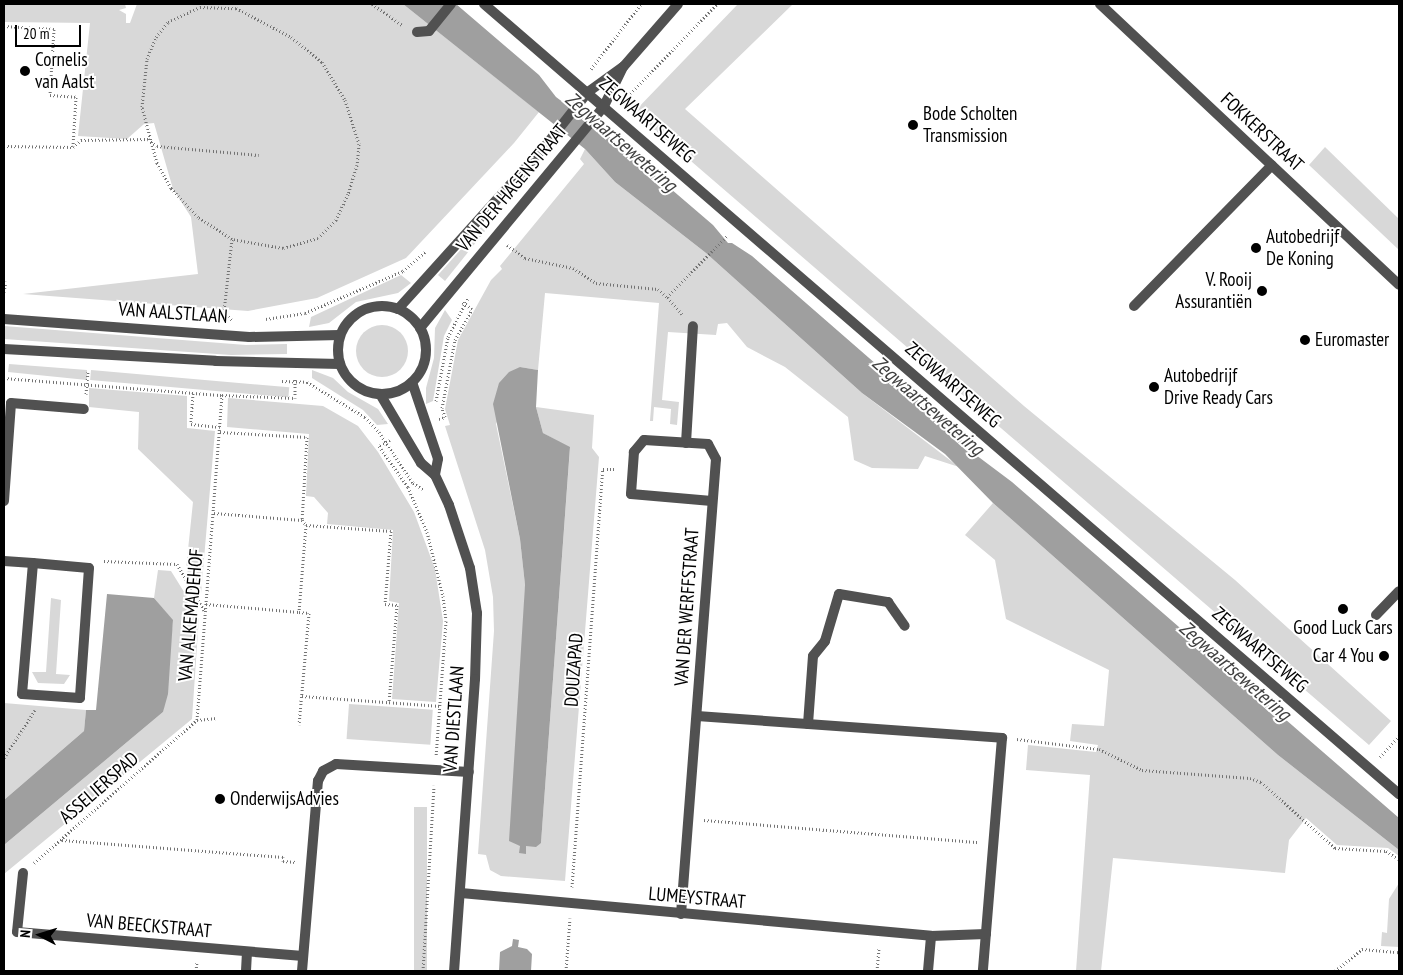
<!DOCTYPE html>
<html>
<head>
<meta charset="utf-8">
<style>
	body { margin:0 }
	#map { position:relative; width:1403px; height:975px; overflow:hidden; background:#fff; font-family:"PT Sans Narrow",sans-serif }
	div>[style] { position:absolute }
	[style*='--x'] { left:calc(var(--x)*1px); top:calc(var(--y)*1px); width:calc(var(--w)*1px); rotate:calc(var(--a)*1deg) }
	.green>* { inset:0; background:#d8d8d8; transform-origin:0 0 }
	.round { border-radius:50% }
	.water>* { inset:0; background:#9f9f9f }
	.path>* { height:3px; margin-top:-1.5px; transform-origin:0; background:repeating-linear-gradient(90deg,#737373 0 1px,transparent 0 3.5px) }
	.service>* { height:10px; margin:-5px; padding:0 5px; transform-origin:5px; border-radius:5px; background:#515151 }
	.minor>* { height:10px; margin:-5px; padding:0 5px; transform-origin:5px; border-radius:5px; background:#515151 }
	.tertiary>* { height:10px; margin:-5px; padding:0 5px; transform-origin:5px; border-radius:5px; background:#515151 }
	.tertiary>.ring { margin:-5px; padding:0; box-sizing:content-box; background:none; border:10px solid #515151; border-radius:50% }
	.dots>* { width:14px; height:14px; translate:-50% -50%; box-sizing:border-box; border:2px solid #fff; border-radius:50% }
	span { translate:-50% -50%; white-space:nowrap; text-align:center; line-height:1.15; -webkit-text-stroke:4px #fff; paint-order:stroke }
	.poi-label { font-size:19px; color:#000 }
	.left { translate:0 -50%; text-align:left }
	.right { translate:-100% -50%; text-align:right }
	.street-label { font-size:19px; color:#000 }
	.water-label { font-size:20px; color:#404040; font-style:italic }
	.frame { position:absolute; inset:0; border:5px solid #000; pointer-events:none }
	.north { position:absolute; left:15px; top:910px; width:50px; height:50px; -webkit-text-stroke:4px #fff; paint-order:stroke; rotate:275deg; font-size:14px; font-weight:700; line-height:20px; text-align:center; color:#000 }
	.north::after { content:''; display:block; margin:auto; width:18px; height:22px; background:#000; clip-path:polygon(50% 0,100% 100%,50% 72%,0 100%) }
	.scale { position:absolute; left:15px; top:25px; width:66px; height:22px; box-sizing:border-box; border:2px solid #000; border-top:0; padding-left:6px; font-size:15px; line-height:18px; white-space:nowrap; color:#000; -webkit-text-stroke:4px #fff; paint-order:stroke }
</style>
</head>
<body>
<div id="map">
	<div class="green">
		<div style="clip-path:polygon(4px 4px,125px 4px,126px 8px,119px 10px,126px 14px,126px 23px,130px 23px,137px 4px,403px 4px,539px 112px,514px 143px,406px 258px,317px 298px,248px 311px,23px 294px,198px 274px,191px 217px,173px 189px,154px 123px,144px 124px,127px 139px,78px 136px,90px 23px,4px 22px)"></div>
		<div style="clip-path:polygon(738px 4px,793px 4px,685px 109px,1024px 406px,1235px 580px,1391px 721px,1369px 745px,634px 112px)"></div>
		<div style="clip-path:polygon(1325px 147px,1399px 219px,1399px 250px,1309px 165px)"></div>
		<div style="clip-path:polygon(585px 149px,615px 182px,706px 253px,862px 393px,959px 467px,925px 456px,918px 469px,872px 468px,854px 460px,848px 417px,785px 367px,747px 347px,727px 323px,718px 324px,716px 335px,668px 332px,662px 400px,679px 402px,677px 425px,670px 424px,671px 409px,654px 407px,653px 421px,650px 421px,659px 303px,545px 293px,538px 370px,520px 367px,496px 424px,520px 539px,525px 585px,520px 853px,526px 846px,541px 843px,570px 448px,543px 433px,536px 407px,594px 415px,592px 448px,599px 457px,565px 881px,501px 876px,490px 870px,486px 855px,478px 854px,494px 631px,493px 597px,485px 550px,445px 426px,450px 425px,445px 409px,458px 340px,491px 280px,502px 269px,500px 266px,584px 164px,580px 159px)"></div>
		<div style="clip-path:polygon(481px 227px,485px 231px,445px 281px,438px 275px)"></div>
		<div style="clip-path:polygon(401px 275px,411px 283px,398px 293px,356px 302px,329px 323px,309px 327px,311px 317px)"></div>
		<div style="clip-path:polygon(445px 310px,452px 320px,444px 336px,433px 401px,426px 404px,426px 388px,434px 358px,435px 328px)"></div>
		<div class="round" style="left:356px;top:325px;width:52px;height:52px"></div>
		<div style="clip-path:polygon(4px 326px,246px 345px,287px 344px,287px 354px,231px 355px,4px 339px)"></div>
		<div style="clip-path:polygon(9px 364px,87px 370px,87px 380px,8px 372px)"></div>
		<div style="left:91px;top:370px;width:199px;height:10px;rotate:5deg"></div>
		<div style="clip-path:polygon(312px 370px,333px 378px,348px 392px,378px 409px,388px 424px,377px 425px,363px 410px,312px 378px)"></div>
		<div style="clip-path:polygon(89px 388px,187px 396px,187px 428px,215px 431px,201px 594px,186px 569px,193px 502px,138px 449px,139px 412px,89px 407px)"></div>
		<div style="clip-path:polygon(228px 398px,323px 406px,358px 426px,378px 452px,414px 512px,435px 569px,443px 621px,436px 702px,392px 699px,399px 603px,389px 601px,393px 530px,327px 524px,328px 513px,314px 497px,306px 496px,309px 434px,227px 427px)"></div>
		<div style="clip-path:polygon(993px 503px,1278px 755px,1399px 850px,1399px 856px,1388px 848px,1337px 845px,1306px 818px,1289px 840px,1285px 873px,1113px 858px,1101px 971px,1076px 971px,1090px 775px,1026px 770px,1028px 745px,1096px 752px,1098px 745px,1070px 741px,1072px 724px,1104px 726px,1109px 670px,1006px 619px,995px 560px,965px 535px)"></div>
		<div style="clip-path:polygon(158px 570px,171px 571px,199px 616px,192px 719px,4px 874px,4px 845px,163px 712px,173px 621px,154px 598px)"></div>
		<div style="clip-path:polygon(51px 598px,61px 600px,56px 674px,70px 675px,64px 684px,38px 683px,32px 672px,46px 672px)"></div>
		<div style="clip-path:polygon(4px 703px,86px 710px,84px 731px,4px 800px)"></div>
		<div style="left:349px;top:704px;width:84px;height:35px;rotate:4deg"></div>
		<div style="left:414px;top:807px;width:13px;height:164px"></div>
		<div style="clip-path:polygon(1399px 883px,1399px 947px,1381px 946px,1382px 932px,1387px 933px,1389px 899px)"></div>
	</div>
	<div class="water">
		<div style="clip-path:polygon(403px 4px,456px 4px,539px 75px,556px 97px,615px 141px,713px 225px,728px 243px,732px 243px,752px 256px,954px 432px,972px 452px,1012px 482px,1399px 818px,1399px 850px,1278px 755px,993px 503px,945px 454px,862px 393px,706px 253px,615px 182px,585px 149px)"></div>
		<div style="clip-path:polygon(520px 367px,538px 370px,536px 407px,543px 433px,570px 447px,541px 843px,536px 847px,526px 846px,526px 854px,519px 853px,520px 846px,509px 841px,525px 585px,520px 539px,493px 404px,499px 383px,509px 372px)"></div>
		<div style="clip-path:polygon(107px 594px,154px 598px,173px 620px,168px 694px,163px 712px,4px 845px,4px 800px,84px 731px,86px 710px,96px 710px)"></div>
		<div style="clip-path:polygon(513px 939px,519px 940px,518px 947px,527px 949px,532px 954px,531px 971px,499px 971px,500px 952px,512px 946px)"></div>
	</div>
	<div class="path">
		<div style="--x:372;--y:4;--w:38;--a:35"></div>
		<div style="--x:200;--y:7;--w:36;--a:2"></div>
		<div style="--x:236;--y:8;--w:62;--a:27.8"></div>
		<div style="--x:291;--y:37;--w:40;--a:39"></div>
		<div style="--x:322;--y:62;--w:44;--a:58.8"></div>
		<div style="--x:345;--y:100;--w:46;--a:72.3"></div>
		<div style="--x:359;--y:144;--w:21;--a:95"></div>
		<div style="--x:357;--y:165;--w:30;--a:107"></div>
		<div style="--x:348;--y:194;--w:29;--a:115"></div>
		<div style="--x:336;--y:220;--w:25;--a:135"></div>
		<div style="--x:318;--y:238;--w:36;--a:164"></div>
		<div style="--x:283;--y:248;--w:52;--a:-170"></div>
		<div style="--x:232;--y:239;--w:40;--a:-147.1"></div>
		<div style="--x:198;--y:217;--w:40;--a:-133"></div>
		<div style="--x:171;--y:188;--w:29;--a:-119"></div>
		<div style="--x:157;--y:163;--w:58;--a:-105"></div>
		<div style="--x:142;--y:107;--w:48;--a:-84.1"></div>
		<div style="--x:147;--y:59;--w:24;--a:-68"></div>
		<div style="--x:156;--y:37;--w:19;--a:-51"></div>
		<div style="--x:168;--y:22;--w:35;--a:-25"></div>
		<div style="--x:4;--y:26;--w:50;--a:3.4"></div>
		<div style="--x:54;--y:29;--w:66;--a:93.5"></div>
		<div style="--x:50;--y:95;--w:26;--a:4"></div>
		<div style="--x:76;--y:97;--w:49;--a:93.5"></div>
		<div style="--x:591;--y:69;--w:82;--a:-52.4"></div>
		<div style="--x:628;--y:96;--w:128;--a:-45.9"></div>
		<div style="--x:4;--y:146;--w:69;--a:0.8"></div>
		<div style="--x:73;--y:147;--w:11;--a:-41"></div>
		<div style="--x:81;--y:140;--w:67;--a:-0.9"></div>
		<div style="--x:148;--y:139;--w:11;--a:38"></div>
		<div style="--x:157;--y:146;--w:102;--a:5"></div>
		<div style="--x:232;--y:239;--w:72;--a:96.3"></div>
		<div style="--x:224;--y:311;--w:12;--a:48"></div>
		<div style="--x:507;--y:245;--w:22;--a:36"></div>
		<div style="--x:525;--y:258;--w:49;--a:11.8"></div>
		<div style="--x:573;--y:268;--w:27;--a:33"></div>
		<div style="--x:596;--y:283;--w:62;--a:5.5"></div>
		<div style="--x:658;--y:289;--w:12;--a:42"></div>
		<div style="--x:4;--y:292;--w:11;--a:-80"></div>
		<div style="--x:682;--y:314;--w:23;--a:-131"></div>
		<div style="--x:667;--y:297;--w:87;--a:-45.5"></div>
		<div style="--x:266;--y:319;--w:39;--a:-9"></div>
		<div style="--x:305;--y:313;--w:107;--a:-23.2"></div>
		<div style="--x:403;--y:271;--w:30;--a:-41"></div>
		<div style="--x:4;--y:378;--w:219;--a:4.5"></div>
		<div style="--x:282;--y:381;--w:25;--a:2"></div>
		<div style="--x:307;--y:382;--w:68;--a:31.1"></div>
		<div style="--x:365;--y:417;--w:21;--a:47"></div>
		<div style="--x:379;--y:432;--w:61;--a:56.3"></div>
		<div style="--x:413;--y:483;--w:12;--a:31"></div>
		<div style="--x:193;--y:393;--w:31;--a:94"></div>
		<div style="--x:191;--y:424;--w:29;--a:6"></div>
		<div style="--x:86;--y:394;--w:24;--a:-85"></div>
		<div style="--x:436;--y:401;--w:65;--a:-79.4"></div>
		<div style="--x:448;--y:337;--w:44;--a:-62.9"></div>
		<div style="--x:439;--y:419;--w:6;--a:-18"></div>
		<div style="--x:445;--y:417;--w:9;--a:-108"></div>
		<div style="--x:442;--y:408;--w:69;--a:-79.2"></div>
		<div style="--x:455;--y:340;--w:35;--a:-61"></div>
		<div style="--x:472;--y:309;--w:12;--a:-145"></div>
		<div style="--x:220;--y:432;--w:87;--a:3.3"></div>
		<div style="--x:307;--y:437;--w:83;--a:93.4"></div>
		<div style="--x:390;--y:440;--w:13;--a:151"></div>
		<div style="--x:379;--y:446;--w:50;--a:54.7"></div>
		<div style="--x:408;--y:487;--w:49;--a:67.1"></div>
		<div style="--x:427;--y:532;--w:66;--a:76"></div>
		<div style="--x:443;--y:596;--w:25;--a:83"></div>
		<div style="--x:446;--y:621;--w:135;--a:94.2"></div>
		<div style="--x:214;--y:513;--w:88;--a:4.5"></div>
		<div style="--x:302;--y:520;--w:6;--a:51"></div>
		<div style="--x:306;--y:525;--w:87;--a:94.6"></div>
		<div style="--x:299;--y:612;--w:10;--a:6"></div>
		<div style="--x:309;--y:613;--w:112;--a:95.1"></div>
		<div style="--x:306;--y:525;--w:85;--a:4"></div>
		<div style="--x:391;--y:531;--w:73;--a:94.7"></div>
		<div style="--x:385;--y:604;--w:12;--a:5"></div>
		<div style="--x:397;--y:605;--w:97;--a:94.7"></div>
		<div style="--x:104;--y:561;--w:73;--a:2.4"></div>
		<div style="--x:177;--y:564;--w:56;--a:59.7"></div>
		<div style="--x:206;--y:604;--w:93;--a:4.9"></div>
		<div style="--x:302;--y:696;--w:139;--a:4.1"></div>
		<div style="--x:197;--y:720;--w:326;--a:-85.6"></div>
		<div style="--x:222;--y:395;--w:73;--a:2.4"></div>
		<div style="--x:295;--y:398;--w:20;--a:-90"></div>
		<div style="--x:1017;--y:739;--w:83;--a:7"></div>
		<div style="--x:1099;--y:749;--w:48;--a:26"></div>
		<div style="--x:1142;--y:770;--w:108;--a:4.2"></div>
		<div style="--x:1250;--y:778;--w:12;--a:20"></div>
		<div style="--x:1261;--y:782;--w:99;--a:41.7"></div>
		<div style="--x:1335;--y:848;--w:51;--a:3.4"></div>
		<div style="--x:1386;--y:851;--w:15;--a:32"></div>
		<div style="--x:1380;--y:757;--w:28;--a:-48"></div>
		<div style="--x:4;--y:758;--w:57;--a:-57.1"></div>
		<div style="--x:704;--y:820;--w:276;--a:4.6"></div>
		<div style="--x:62;--y:840;--w:222;--a:4.4"></div>
		<div style="--x:283;--y:857;--w:4;--a:90"></div>
		<div style="--x:283;--y:861;--w:13;--a:4"></div>
		<div style="--x:34;--y:863;--w:217;--a:-41.3"></div>
		<div style="--x:197;--y:720;--w:20;--a:-6"></div>
		<div style="--x:572;--y:887;--w:419;--a:-85.8"></div>
		<div style="--x:603;--y:469;--w:14;--a:0"></div>
		<div style="--x:196;--y:971;--w:9;--a:-84"></div>
		<div style="--x:423;--y:971;--w:186;--a:-86.6"></div>
		<div style="--x:566;--y:971;--w:53;--a:-85.7"></div>
		<div style="--x:877;--y:971;--w:23;--a:-85"></div>
		<div style="--x:1335;--y:971;--w:35;--a:-39"></div>
		<div style="--x:1362;--y:949;--w:37;--a:5"></div>
	</div>
	<div class="service">
		<div style="--x:417;--y:32;--w:12;--a:-5"></div>
		<div style="--x:429;--y:31;--w:35;--a:-51"></div>
		<div style="--x:1134;--y:306;--w:197;--a:-45.6"></div>
		<div style="--x:686;--y:443;--w:117;--a:-86.6"></div>
		<div style="--x:4;--y:501;--w:98;--a:-85.9"></div>
		<div style="--x:11;--y:403;--w:73;--a:4.7"></div>
		<div style="--x:1376;--y:615;--w:33;--a:-46"></div>
	</div>
	<div class="minor">
		<div style="--x:484;--y:4;--w:1209;--a:40.81"></div>
		<div style="--x:4;--y:561;--w:29;--a:4"></div>
		<div style="--x:33;--y:563;--w:56;--a:5.1"></div>
		<div style="--x:89;--y:568;--w:130;--a:94"></div>
		<div style="--x:80;--y:698;--w:58;--a:-176.1"></div>
		<div style="--x:22;--y:694;--w:131;--a:-85.2"></div>
		<div style="--x:697;--y:716;--w:306;--a:4.1"></div>
		<div style="--x:1002;--y:738;--w:234;--a:94.7"></div>
		<div style="--x:808;--y:724;--w:68;--a:-85.8"></div>
		<div style="--x:813;--y:656;--w:19;--a:-51"></div>
		<div style="--x:825;--y:641;--w:49;--a:-73.4"></div>
		<div style="--x:839;--y:594;--w:50;--a:9.3"></div>
		<div style="--x:888;--y:602;--w:29;--a:55"></div>
		<div style="--x:23;--y:873;--w:59;--a:95.8"></div>
		<div style="--x:17;--y:932;--w:287;--a:4.8"></div>
		<div style="--x:461;--y:893;--w:472;--a:5.2"></div>
		<div style="--x:931;--y:936;--w:55;--a:-2.1"></div>
		<div style="--x:681;--y:914;--w:456;--a:-85.6"></div>
		<div style="--x:716;--y:459;--w:17;--a:-118"></div>
		<div style="--x:708;--y:444;--w:64;--a:-176.4"></div>
		<div style="--x:644;--y:440;--w:16;--a:130"></div>
		<div style="--x:634;--y:452;--w:42;--a:94.1"></div>
		<div style="--x:631;--y:494;--w:81;--a:4.9"></div>
		<div style="--x:246;--y:971;--w:18;--a:-87"></div>
		<div style="--x:302;--y:971;--w:191;--a:-85.2"></div>
		<div style="--x:318;--y:781;--w:11;--a:-63"></div>
		<div style="--x:323;--y:771;--w:15;--a:-28"></div>
		<div style="--x:336;--y:764;--w:133;--a:3.4"></div>
		<div style="--x:928;--y:971;--w:35;--a:-85"></div>
	</div>
	<div class="tertiary">
		<div style="--x:1100;--y:4;--w:410;--a:43.2"></div>
		<div class="ring" style="left:338px;top:306px;width:78px;height:78px"></div>
		<div style="--x:398;--y:309;--w:221;--a:-47.9"></div>
		<div style="--x:546;--y:145;--w:68;--a:-51.6"></div>
		<div style="--x:588;--y:92;--w:44;--a:-35.8"></div>
		<div style="--x:624;--y:66;--w:82;--a:-48.9"></div>
		<div style="--x:4;--y:319;--w:246;--a:4.2"></div>
		<div style="--x:249;--y:337;--w:91;--a:-1.3"></div>
		<div style="--x:420;--y:328;--w:288;--a:-50.3"></div>
		<div style="--x:604;--y:106;--w:43;--a:-64"></div>
		<div style="--x:4;--y:349;--w:212;--a:3.2"></div>
		<div style="--x:216;--y:361;--w:124;--a:1.4"></div>
		<div style="--x:412;--y:382;--w:81;--a:71.3"></div>
		<div style="--x:438;--y:459;--w:16;--a:101"></div>
		<div style="--x:380;--y:394;--w:80;--a:59.3"></div>
		<div style="--x:421;--y:463;--w:18;--a:41"></div>
		<div style="--x:435;--y:475;--w:33;--a:65"></div>
		<div style="--x:449;--y:505;--w:66;--a:71.6"></div>
		<div style="--x:470;--y:568;--w:46;--a:81.2"></div>
		<div style="--x:477;--y:613;--w:66;--a:91.7"></div>
		<div style="--x:475;--y:679;--w:293;--a:94.1"></div>
	</div>
	<div class="dots">
		<div style="left:25px;top:71px;background:#000"></div>
		<div style="left:913px;top:125px;background:#000"></div>
		<div style="left:1256px;top:248px;background:#000"></div>
		<div style="left:1262px;top:291px;background:#000"></div>
		<div style="left:1305px;top:340px;background:#000"></div>
		<div style="left:1154px;top:387px;background:#000"></div>
		<div style="left:1343px;top:609px;background:#000"></div>
		<div style="left:1384px;top:656px;background:#000"></div>
		<div style="left:220px;top:799px;background:#000"></div>
	</div>
	<div class="poi-label">
		<span class="left" style="left:35px;top:71px">Cornelis<br>van Aalst</span>
		<span class="left" style="left:923px;top:125px">Bode Scholten<br>Transmission</span>
		<span class="left" style="left:1266px;top:248px">Autobedrijf<br>De Koning</span>
		<span class="right" style="left:1252px;top:291px">V. Rooij<br>Assurantiën</span>
		<span class="left" style="left:1315px;top:340px">Euromaster</span>
		<span class="left" style="left:1164px;top:387px">Autobedrijf<br>Drive Ready Cars</span>
		<span style="left:1343px;top:628px">Good Luck Cars</span>
		<span class="right" style="left:1374px;top:656px">Car 4 You</span>
		<span class="left" style="left:230px;top:799px">OnderwijsAdvies</span>
	</div>
	<div class="street-label">
		<span style="left:647px;top:120px;rotate:41deg">ZEGWAARTSEWEG</span>
		<span style="left:1262px;top:132px;rotate:43deg">FOKKERSTRAAT</span>
		<span style="left:512px;top:188px;rotate:-50deg">VAN DER HAGENSTRAAT</span>
		<span style="left:173px;top:313px;rotate:4deg">VAN AALSTLAAN</span>
		<span style="left:953px;top:385px;rotate:41deg">ZEGWAARTSEWEG</span>
		<span style="left:687px;top:607px;rotate:-86deg">VAN DER WERFFSTRAAT</span>
		<span style="left:191px;top:615px;rotate:-85deg">VAN ALKEMADEHOF</span>
		<span style="left:1260px;top:650px;rotate:41deg">ZEGWAARTSEWEG</span>
		<span style="left:574px;top:670px;rotate:-86deg">DOUZAPAD</span>
		<span style="left:454px;top:719px;rotate:-86deg">VAN DIESTLAAN</span>
		<span style="left:99px;top:788px;rotate:-41deg">ASSELIERSPAD</span>
		<span style="left:697px;top:898px;rotate:5deg">LUMEYSTRAAT</span>
		<span style="left:149px;top:926px;rotate:5deg">VAN BEECKSTRAAT</span>
	</div>
	<div class="water-label">
		<span style="left:621px;top:142px;rotate:41deg">Zegwaartsewetering</span>
		<span style="left:928px;top:406px;rotate:41deg">Zegwaartsewetering</span>
		<span style="left:1235px;top:671px;rotate:41deg">Zegwaartsewetering</span>
	</div>
	<div class="frame"></div>
	<div class="north">N</div>
	<div class="scale">20 m</div>
</div>
</body>
</html>
